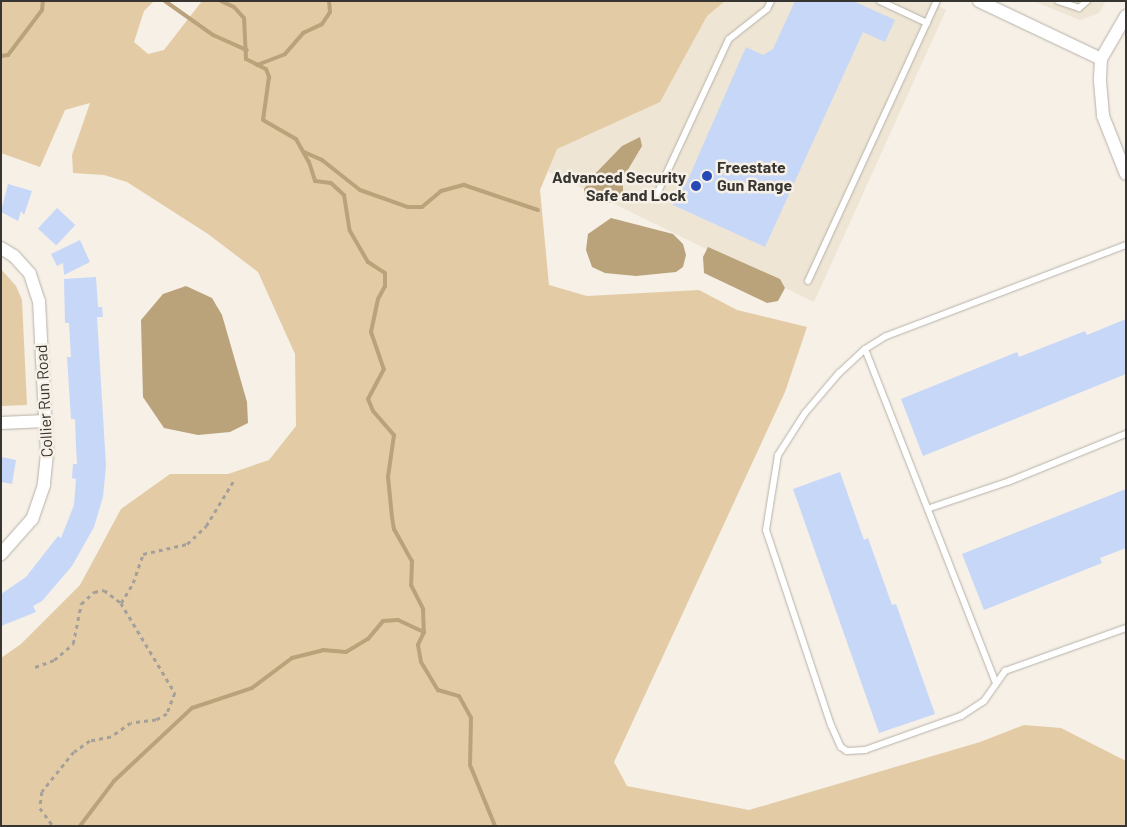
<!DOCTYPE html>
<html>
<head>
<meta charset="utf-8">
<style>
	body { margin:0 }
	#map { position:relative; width:1127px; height:827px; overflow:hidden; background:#f6f0e7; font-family:Barlow,sans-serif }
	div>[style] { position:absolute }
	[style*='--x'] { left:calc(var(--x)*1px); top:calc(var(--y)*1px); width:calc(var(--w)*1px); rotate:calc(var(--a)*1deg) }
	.built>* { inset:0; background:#eee5d4 }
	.green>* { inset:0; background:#e3cca5 }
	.water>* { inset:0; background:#baa27a }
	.stream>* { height:4px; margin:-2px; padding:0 2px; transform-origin:2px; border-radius:2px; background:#baa27a }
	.building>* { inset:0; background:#c7d7f8; transform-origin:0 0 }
	.path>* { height:2.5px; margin-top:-1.25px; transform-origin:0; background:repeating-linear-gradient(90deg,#a5a19a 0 4px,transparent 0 8px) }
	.roads { filter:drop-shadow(0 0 1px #b7b1a8) drop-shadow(0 0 1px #b7b1a8) }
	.lane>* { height:6px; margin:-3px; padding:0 3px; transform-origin:3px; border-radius:3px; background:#fff }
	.street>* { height:12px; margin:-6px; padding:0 6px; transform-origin:6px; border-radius:6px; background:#fff }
	.dots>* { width:14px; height:14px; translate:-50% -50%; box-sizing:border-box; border:2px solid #f6f0e7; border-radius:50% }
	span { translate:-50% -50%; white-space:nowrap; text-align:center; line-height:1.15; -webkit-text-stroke:5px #f6f0e7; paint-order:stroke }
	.poi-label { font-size:16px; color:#373531; font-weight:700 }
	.left { translate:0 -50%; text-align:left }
	.right { translate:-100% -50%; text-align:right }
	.street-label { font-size:16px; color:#373531 }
	.frame { position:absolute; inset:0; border:2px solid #373531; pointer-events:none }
</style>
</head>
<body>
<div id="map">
	<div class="built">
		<div style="clip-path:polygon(475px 1px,929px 1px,946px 10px,814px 302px,413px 105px)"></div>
		<div style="clip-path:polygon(1033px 1px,1106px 1px,1099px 13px,1080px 20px)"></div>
	</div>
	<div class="green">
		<div style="clip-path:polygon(1px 1px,154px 1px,144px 11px,134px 42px,148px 54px,164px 50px,202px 1px,725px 1px,707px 16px,660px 102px,557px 149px,540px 190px,549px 285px,587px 296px,699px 290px,737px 310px,807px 327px,785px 392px,614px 762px,627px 786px,749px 810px,980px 742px,1024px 725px,1061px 728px,1126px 761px,1126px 826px,1px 826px,1px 658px,21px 644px,80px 585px,121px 509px,170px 474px,228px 474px,269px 460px,296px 426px,295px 354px,258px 272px,208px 234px,127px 182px,104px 175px,73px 173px,72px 155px,90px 103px,65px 110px,40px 167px,1px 153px)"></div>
		<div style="clip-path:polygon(1px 269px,16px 286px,22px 300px,27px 405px,1px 406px)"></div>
	</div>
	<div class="water">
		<div style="clip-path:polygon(640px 137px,642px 146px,623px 178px,623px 192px,610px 203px,589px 201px,585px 197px,584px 189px,592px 177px,622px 146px)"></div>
		<div style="clip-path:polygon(611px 218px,673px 234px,683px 244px,686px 255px,683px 267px,676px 272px,636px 276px,605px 273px,592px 267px,586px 250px,588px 234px)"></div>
		<div style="clip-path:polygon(708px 247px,780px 279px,785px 288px,778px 301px,767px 303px,704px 273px,703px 257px)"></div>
		<div style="clip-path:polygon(186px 286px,212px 298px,222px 315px,247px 402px,248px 423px,230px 432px,198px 435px,164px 428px,143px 397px,141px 320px,163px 294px)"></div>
	</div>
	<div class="stream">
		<div style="--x:165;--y:1;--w:59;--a:35.3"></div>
		<div style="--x:213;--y:35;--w:37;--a:24"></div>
		<div style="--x:221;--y:1;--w:14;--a:25"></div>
		<div style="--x:234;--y:7;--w:15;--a:48"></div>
		<div style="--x:244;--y:18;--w:41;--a:87.2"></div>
		<div style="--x:246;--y:59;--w:22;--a:27"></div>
		<div style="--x:266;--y:69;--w:9;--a:69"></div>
		<div style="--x:269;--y:77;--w:43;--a:97.9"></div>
		<div style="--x:263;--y:120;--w:38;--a:30"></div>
		<div style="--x:296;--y:139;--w:26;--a:61"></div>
		<div style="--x:309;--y:162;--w:20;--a:72"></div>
		<div style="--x:315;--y:181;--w:16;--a:7"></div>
		<div style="--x:331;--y:183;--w:18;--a:43"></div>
		<div style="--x:344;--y:195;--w:36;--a:81"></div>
		<div style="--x:350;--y:231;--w:36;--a:60"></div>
		<div style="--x:368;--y:262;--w:20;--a:33"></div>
		<div style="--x:385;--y:273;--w:13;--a:90"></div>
		<div style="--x:385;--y:286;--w:15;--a:118"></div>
		<div style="--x:378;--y:299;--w:34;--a:102"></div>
		<div style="--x:371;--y:332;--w:39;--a:71"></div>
		<div style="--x:384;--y:369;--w:34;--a:118"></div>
		<div style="--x:368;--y:399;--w:13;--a:67"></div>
		<div style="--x:373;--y:411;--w:32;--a:49"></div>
		<div style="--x:394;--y:435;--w:42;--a:98.1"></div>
		<div style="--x:388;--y:477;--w:40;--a:84.3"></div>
		<div style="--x:392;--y:517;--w:12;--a:81"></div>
		<div style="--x:394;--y:529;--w:37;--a:61"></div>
		<div style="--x:412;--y:561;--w:24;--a:92"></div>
		<div style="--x:411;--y:585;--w:27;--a:63"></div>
		<div style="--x:423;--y:609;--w:23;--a:88"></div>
		<div style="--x:424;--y:632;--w:14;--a:115"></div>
		<div style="--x:418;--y:645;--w:17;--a:80"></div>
		<div style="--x:421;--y:662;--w:33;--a:59"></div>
		<div style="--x:438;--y:690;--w:22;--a:16"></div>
		<div style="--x:459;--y:696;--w:25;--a:61"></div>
		<div style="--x:471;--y:718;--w:47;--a:91.2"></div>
		<div style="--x:470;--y:765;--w:66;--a:67.7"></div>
		<div style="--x:1;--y:56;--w:7;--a:-8"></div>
		<div style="--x:8;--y:55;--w:56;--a:-52.9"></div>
		<div style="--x:42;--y:10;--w:9;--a:-84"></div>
		<div style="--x:257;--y:65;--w:30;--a:-21"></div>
		<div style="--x:285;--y:54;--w:28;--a:-49"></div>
		<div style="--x:303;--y:33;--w:21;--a:-25"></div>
		<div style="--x:322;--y:24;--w:14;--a:-56"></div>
		<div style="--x:330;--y:12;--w:11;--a:-95"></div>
		<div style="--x:304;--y:152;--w:20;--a:24"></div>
		<div style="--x:322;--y:160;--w:48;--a:38.3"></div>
		<div style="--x:360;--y:190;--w:51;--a:19.5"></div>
		<div style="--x:408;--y:207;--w:14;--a:0"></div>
		<div style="--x:422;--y:207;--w:25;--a:-40"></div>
		<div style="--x:441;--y:191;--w:24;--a:-15"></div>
		<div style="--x:464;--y:185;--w:78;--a:18.7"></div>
		<div style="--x:80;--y:826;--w:56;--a:-52.9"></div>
		<div style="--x:114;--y:781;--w:107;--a:-43.1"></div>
		<div style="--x:192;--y:708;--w:63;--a:-18.4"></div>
		<div style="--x:252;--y:688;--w:50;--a:-36.9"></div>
		<div style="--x:292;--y:658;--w:32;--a:-14"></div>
		<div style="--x:323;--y:650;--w:23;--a:5"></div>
		<div style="--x:346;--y:652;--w:26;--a:-31"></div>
		<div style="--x:368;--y:639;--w:23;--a:-50"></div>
		<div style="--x:383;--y:621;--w:15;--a:-4"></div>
		<div style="--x:398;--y:620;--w:29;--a:25"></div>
	</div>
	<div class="building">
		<div style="clip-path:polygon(795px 1px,853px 1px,895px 20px,885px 42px,863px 32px,765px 247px,673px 205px,683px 183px,686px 184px,746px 47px,763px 55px,773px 49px)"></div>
		<div style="clip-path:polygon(8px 184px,32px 191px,24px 215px,21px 211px,18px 221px,1px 212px)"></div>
		<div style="left:57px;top:208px;width:25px;height:28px;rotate:43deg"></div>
		<div style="clip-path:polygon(80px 240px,90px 262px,64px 275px,63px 263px,57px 266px,51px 254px)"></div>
		<div style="clip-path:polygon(96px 277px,98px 307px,102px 307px,103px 317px,97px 317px,106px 466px,103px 497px,94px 527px,72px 566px,42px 601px,33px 606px,36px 612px,1px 626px,1px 594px,26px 577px,58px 536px,61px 538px,74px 505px,76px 479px,72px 478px,73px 464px,77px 464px,76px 446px,75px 419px,71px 419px,67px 357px,71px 357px,69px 323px,65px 323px,64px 279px)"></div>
		<div style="clip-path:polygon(1126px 319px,1126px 374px,923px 456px,901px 399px,1017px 352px,1019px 357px,1085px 331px,1087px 335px)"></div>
		<div style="clip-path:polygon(1px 457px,16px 460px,12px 484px,1px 482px)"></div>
		<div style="clip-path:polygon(840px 472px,864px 540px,868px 538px,892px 605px,896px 604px,935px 714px,879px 733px,793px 489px)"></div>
		<div style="clip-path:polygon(1126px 489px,1126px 548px,1100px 558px,1102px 563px,984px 610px,962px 554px)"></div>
	</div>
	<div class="path">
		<div style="--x:121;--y:603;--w:23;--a:-59"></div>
		<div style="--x:133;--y:583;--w:31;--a:-71"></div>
		<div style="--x:143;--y:554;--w:45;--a:-12.8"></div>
		<div style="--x:187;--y:544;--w:26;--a:-43"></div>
		<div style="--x:206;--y:526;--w:54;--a:-58.7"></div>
		<div style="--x:35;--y:667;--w:20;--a:-20"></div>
		<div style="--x:54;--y:660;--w:25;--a:-40"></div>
		<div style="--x:73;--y:644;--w:41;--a:-78.7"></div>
		<div style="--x:81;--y:604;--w:18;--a:-43"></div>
		<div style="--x:94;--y:592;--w:10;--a:-11"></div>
		<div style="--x:104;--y:590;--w:21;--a:37"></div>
		<div style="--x:121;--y:603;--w:105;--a:59"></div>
		<div style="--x:175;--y:693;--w:22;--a:111"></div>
		<div style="--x:167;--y:714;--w:13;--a:151"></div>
		<div style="--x:156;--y:720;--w:25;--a:173"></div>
		<div style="--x:131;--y:723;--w:24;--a:145"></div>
		<div style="--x:111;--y:737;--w:21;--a:169"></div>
		<div style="--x:90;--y:741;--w:19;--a:145"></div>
		<div style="--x:74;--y:752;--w:51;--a:128.7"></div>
		<div style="--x:42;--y:792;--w:16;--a:97"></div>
		<div style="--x:40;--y:808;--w:22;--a:54"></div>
	</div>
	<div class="roads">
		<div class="lane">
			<div style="--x:880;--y:1;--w:52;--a:25.1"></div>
			<div style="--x:1058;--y:1;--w:22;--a:18"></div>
			<div style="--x:1079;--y:8;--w:11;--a:-41"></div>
			<div style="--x:656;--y:196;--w:173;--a:-65.1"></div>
			<div style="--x:729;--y:39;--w:48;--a:-38.3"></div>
			<div style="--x:767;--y:9;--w:9;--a:-63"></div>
			<div style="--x:1126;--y:245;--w:257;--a:159.2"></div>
			<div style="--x:886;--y:336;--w:25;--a:148"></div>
			<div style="--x:865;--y:349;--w:35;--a:137"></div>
			<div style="--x:839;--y:373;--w:52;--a:130.4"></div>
			<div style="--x:805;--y:413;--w:50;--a:122.7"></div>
			<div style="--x:778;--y:455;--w:76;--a:99.1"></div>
			<div style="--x:766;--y:530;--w:206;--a:71.6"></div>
			<div style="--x:831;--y:725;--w:24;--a:66"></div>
			<div style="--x:841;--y:747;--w:7;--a:34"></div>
			<div style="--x:847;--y:751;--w:18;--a:-3"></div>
			<div style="--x:865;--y:750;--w:102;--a:-19.5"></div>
			<div style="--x:961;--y:716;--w:27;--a:-33"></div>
			<div style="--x:984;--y:701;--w:37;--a:-55"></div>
			<div style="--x:1005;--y:671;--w:128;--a:-19.6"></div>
			<div style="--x:808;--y:281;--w:308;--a:-65.3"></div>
			<div style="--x:865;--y:349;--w:359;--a:68.6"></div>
			<div style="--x:930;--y:508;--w:84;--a:-18.6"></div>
			<div style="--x:1010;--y:481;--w:125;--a:-22.1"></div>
		</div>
		<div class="street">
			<div style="--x:979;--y:1;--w:135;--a:25.4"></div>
			<div style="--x:1126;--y:16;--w:50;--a:120.2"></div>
			<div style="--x:1101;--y:59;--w:22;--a:93"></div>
			<div style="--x:1100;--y:81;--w:35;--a:85"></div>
			<div style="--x:1103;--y:116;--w:62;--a:68.4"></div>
			<div style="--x:1;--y:248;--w:15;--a:32"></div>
			<div style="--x:14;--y:256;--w:24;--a:48"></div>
			<div style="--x:30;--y:274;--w:28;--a:72"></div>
			<div style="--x:39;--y:301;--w:153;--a:87"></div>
			<div style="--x:47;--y:454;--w:31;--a:96"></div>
			<div style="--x:44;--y:485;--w:36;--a:109"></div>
			<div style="--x:32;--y:519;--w:47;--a:131.5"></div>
			<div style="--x:1;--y:423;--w:45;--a:-2.5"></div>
		</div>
	</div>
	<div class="dots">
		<div style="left:707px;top:176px;background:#2649b8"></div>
		<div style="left:696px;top:186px;background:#2649b8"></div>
	</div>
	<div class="poi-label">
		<span class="left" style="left:717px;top:176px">Freestate<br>Gun Range</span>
		<span class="right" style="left:686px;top:186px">Advanced Security<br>Safe and Lock</span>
	</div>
	<div class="street-label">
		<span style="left:44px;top:401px;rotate:-93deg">Collier Run Road</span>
	</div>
	<div class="frame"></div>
</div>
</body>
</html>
